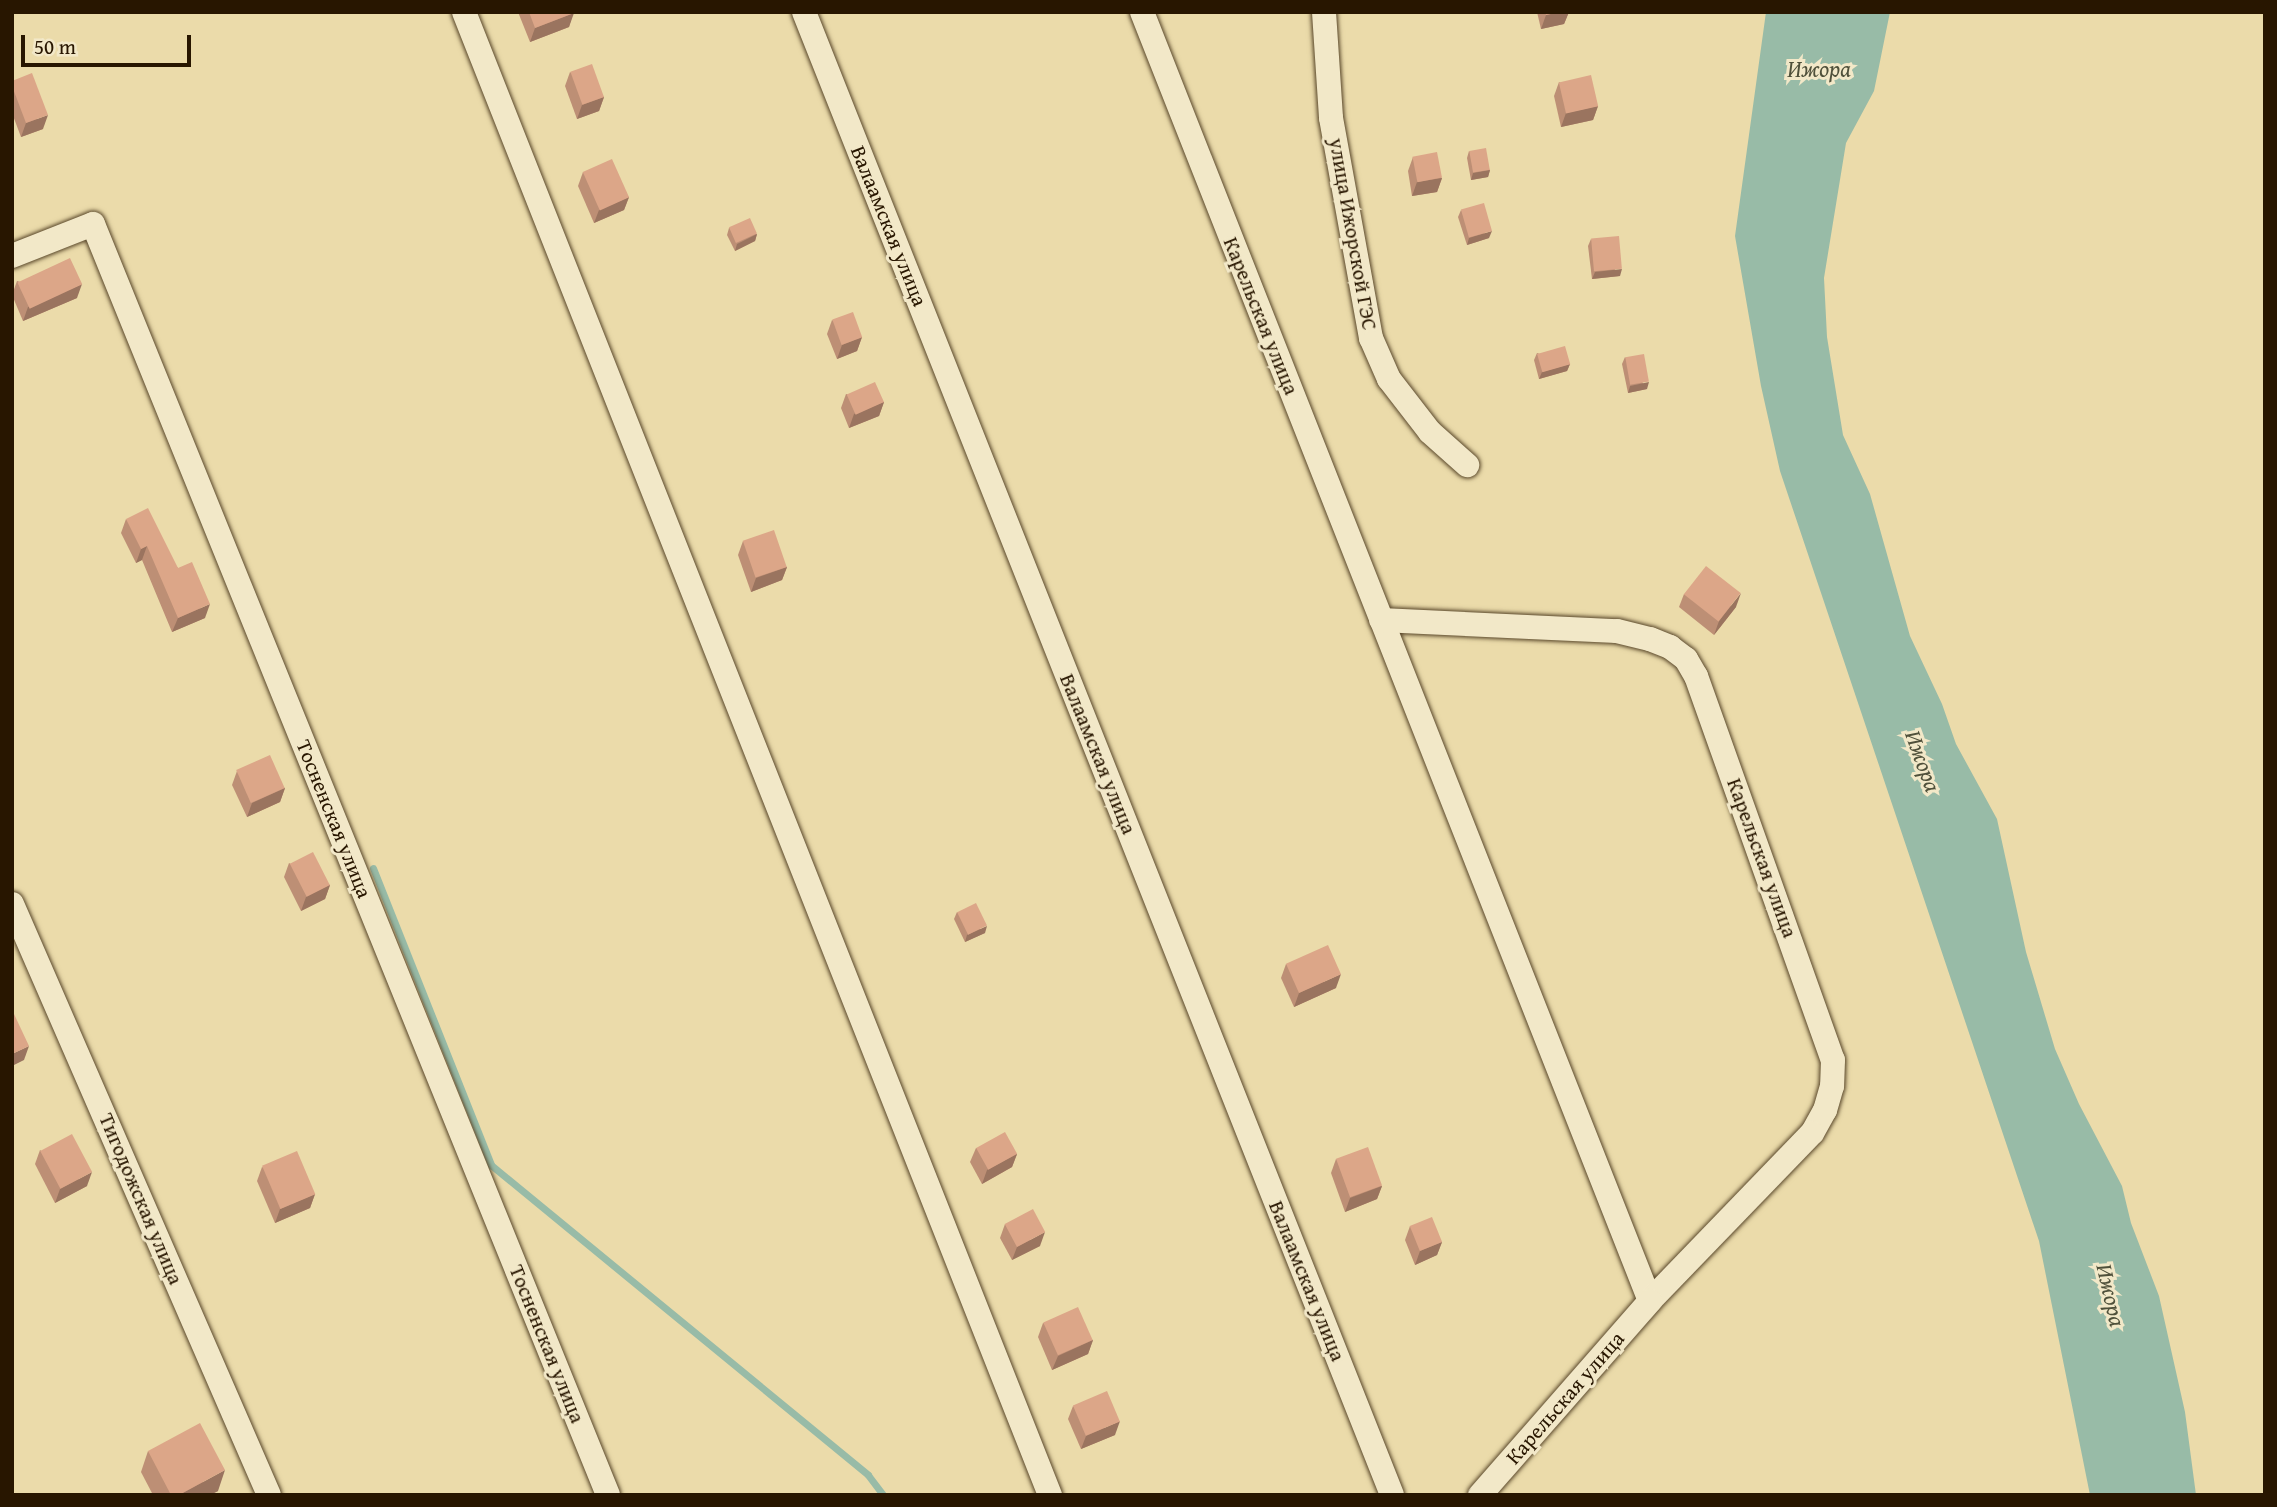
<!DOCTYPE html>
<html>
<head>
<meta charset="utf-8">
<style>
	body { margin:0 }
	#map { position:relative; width:2277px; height:1507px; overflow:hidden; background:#ebdbaa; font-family:"Gentium Book Plus",serif }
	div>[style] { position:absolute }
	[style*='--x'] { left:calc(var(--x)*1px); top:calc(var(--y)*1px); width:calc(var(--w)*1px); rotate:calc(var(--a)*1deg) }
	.water>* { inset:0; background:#98bba7 }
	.stream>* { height:7px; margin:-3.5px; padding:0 3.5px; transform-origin:3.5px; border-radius:3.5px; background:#98bba7 }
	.roads { filter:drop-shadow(0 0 2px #59472a) drop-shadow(0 0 2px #59472a) }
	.minor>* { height:24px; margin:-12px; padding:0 12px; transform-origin:12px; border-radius:12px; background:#f2e8c8 }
	.wall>* { inset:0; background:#bd8f75 }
	.shaded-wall>* { inset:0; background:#9a745f }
	.building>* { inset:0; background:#dca688; transform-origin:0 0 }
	span { translate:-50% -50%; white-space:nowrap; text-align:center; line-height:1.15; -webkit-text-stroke:6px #f2e8c8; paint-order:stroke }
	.street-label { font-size:21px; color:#281600 }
	.water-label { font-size:23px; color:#4f503a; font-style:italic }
	.frame { position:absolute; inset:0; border:14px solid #281600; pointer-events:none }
	.scale { position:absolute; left:21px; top:35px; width:170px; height:32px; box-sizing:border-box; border:4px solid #281600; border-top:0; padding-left:9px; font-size:21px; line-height:24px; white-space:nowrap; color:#281600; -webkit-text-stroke:5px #f2e8c8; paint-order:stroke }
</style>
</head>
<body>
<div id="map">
	<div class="water">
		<div style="clip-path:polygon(1766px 12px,1890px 12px,1874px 91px,1846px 143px,1824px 278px,1827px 337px,1843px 435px,1870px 494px,1910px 636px,1942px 704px,1956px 744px,1997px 819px,2026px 952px,2055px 1049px,2079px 1104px,2122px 1186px,2131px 1223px,2159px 1296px,2185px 1412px,2196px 1495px,2090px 1495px,2039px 1241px,1780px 471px,1761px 386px,1735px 236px)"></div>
	</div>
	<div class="stream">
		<div style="--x:373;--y:868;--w:320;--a:68.3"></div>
		<div style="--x:491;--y:1165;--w:488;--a:39.4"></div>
		<div style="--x:868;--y:1475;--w:25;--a:53"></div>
	</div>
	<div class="roads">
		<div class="minor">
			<div style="--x:464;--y:12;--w:1595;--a:68.44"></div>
			<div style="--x:804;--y:12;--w:1595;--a:68.37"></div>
			<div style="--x:1142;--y:12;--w:1385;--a:68.49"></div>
			<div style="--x:1324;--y:12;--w:106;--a:86.2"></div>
			<div style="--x:1331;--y:118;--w:224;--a:79.7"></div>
			<div style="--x:1371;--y:338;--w:45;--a:66.3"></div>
			<div style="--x:1389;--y:379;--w:67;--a:52.3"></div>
			<div style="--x:1430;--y:432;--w:50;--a:41.7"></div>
			<div style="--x:12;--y:256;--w:87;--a:-21.6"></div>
			<div style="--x:93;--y:224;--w:1371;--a:67.94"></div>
			<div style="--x:1381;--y:620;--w:236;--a:2.7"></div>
			<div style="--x:1617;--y:631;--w:34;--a:14"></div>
			<div style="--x:1650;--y:639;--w:22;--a:22"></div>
			<div style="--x:1670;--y:647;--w:20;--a:37"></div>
			<div style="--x:1686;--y:659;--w:20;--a:60"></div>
			<div style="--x:1696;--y:676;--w:408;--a:70.4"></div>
			<div style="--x:1833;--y:1060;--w:26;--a:92"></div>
			<div style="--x:1832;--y:1086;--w:25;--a:106"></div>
			<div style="--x:1825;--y:1110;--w:26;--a:119"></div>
			<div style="--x:1812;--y:1133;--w:233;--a:134"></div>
			<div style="--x:1650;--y:1301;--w:258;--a:131.2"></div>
			<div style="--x:12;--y:904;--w:644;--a:66.5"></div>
		</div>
	</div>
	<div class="wall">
		<div style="clip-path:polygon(518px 12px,573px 12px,569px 27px,530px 42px)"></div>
		<div style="clip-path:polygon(1537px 12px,1569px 12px,1564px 24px,1541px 29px)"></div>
		<div style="clip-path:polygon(570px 72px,604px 97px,599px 111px,577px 119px,565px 86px)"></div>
		<div style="clip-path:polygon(12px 81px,43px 129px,21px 137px,12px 113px)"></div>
		<div style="clip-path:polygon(1559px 82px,1598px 106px,1593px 120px,1561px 127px,1554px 96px)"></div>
		<div style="clip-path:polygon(1469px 151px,1490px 170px,1488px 177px,1471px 180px,1467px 158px)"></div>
		<div style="clip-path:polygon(1413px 157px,1442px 178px,1437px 192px,1412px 196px,1408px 171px)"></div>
		<div style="clip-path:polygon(583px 172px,629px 197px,624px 210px,594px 223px,578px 186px)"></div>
		<div style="clip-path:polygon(1461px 210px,1489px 238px,1467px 245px,1458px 217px)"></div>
		<div style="clip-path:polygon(729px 228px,757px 234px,755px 241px,735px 251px,727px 235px)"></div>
		<div style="clip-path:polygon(1591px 239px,1620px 276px,1592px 279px,1588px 246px)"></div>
		<div style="clip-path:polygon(17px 281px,77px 298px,23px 321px,12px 295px)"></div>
		<div style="clip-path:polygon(832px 320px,862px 337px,857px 351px,837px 359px,827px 334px)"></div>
		<div style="clip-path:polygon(1537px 353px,1570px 364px,1567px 371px,1539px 379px,1534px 360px)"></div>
		<div style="clip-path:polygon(1625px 357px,1647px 389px,1628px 393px,1622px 364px)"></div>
		<div style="clip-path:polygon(846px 394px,884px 402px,879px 416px,849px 428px,841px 408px)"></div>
		<div style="clip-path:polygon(126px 519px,178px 568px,205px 618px,172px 632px,142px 560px,136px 563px,121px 533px)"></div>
		<div style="clip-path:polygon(743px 541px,787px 567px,782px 580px,751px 592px,738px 555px)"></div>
		<div style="clip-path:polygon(1684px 594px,1736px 607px,1714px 635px,1679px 607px)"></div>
		<div style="clip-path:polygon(237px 771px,285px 788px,280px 802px,247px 817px,232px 785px)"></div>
		<div style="clip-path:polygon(289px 863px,330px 885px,325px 899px,301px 911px,284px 877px)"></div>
		<div style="clip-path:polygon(957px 912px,985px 933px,965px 942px,954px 919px)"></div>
		<div style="clip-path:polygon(1286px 964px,1336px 988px,1294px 1007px,1281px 978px)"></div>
		<div style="clip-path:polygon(976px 1148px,1017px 1154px,1012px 1167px,982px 1184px,970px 1162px)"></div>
		<div style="clip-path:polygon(40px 1150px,87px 1186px,55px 1203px,35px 1164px)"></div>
		<div style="clip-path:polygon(1336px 1159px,1382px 1186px,1377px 1199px,1345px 1212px,1331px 1173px)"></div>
		<div style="clip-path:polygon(262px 1167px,315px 1194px,310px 1208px,275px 1223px,257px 1181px)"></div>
		<div style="clip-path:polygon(1005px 1224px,1040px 1246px,1012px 1260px,1000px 1238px)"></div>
		<div style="clip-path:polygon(1410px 1226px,1442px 1242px,1437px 1255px,1415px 1265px,1405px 1240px)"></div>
		<div style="clip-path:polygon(1043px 1323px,1093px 1340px,1088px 1354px,1052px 1370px,1038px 1337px)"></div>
		<div style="clip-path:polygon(1073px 1406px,1115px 1435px,1081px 1449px,1068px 1419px)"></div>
		<div style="clip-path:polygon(148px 1451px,218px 1491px,210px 1495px,153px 1495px,141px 1472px)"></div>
	</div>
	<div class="shaded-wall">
		<div style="clip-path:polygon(1560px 12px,1569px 12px,1564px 24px,1541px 29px,1546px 15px)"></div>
		<div style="clip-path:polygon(574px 13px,569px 27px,530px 42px,535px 28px)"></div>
		<div style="clip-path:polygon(604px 97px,599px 111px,577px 119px,582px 105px)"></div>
		<div style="clip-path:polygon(1598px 106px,1593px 120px,1561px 127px,1566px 113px)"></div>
		<div style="clip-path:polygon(48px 115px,43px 129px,21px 137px,26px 123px)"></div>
		<div style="clip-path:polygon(1490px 170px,1488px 177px,1471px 180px,1473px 173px)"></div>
		<div style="clip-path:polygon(1442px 178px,1437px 192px,1412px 196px,1417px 182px)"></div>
		<div style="clip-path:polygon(629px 197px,624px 210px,594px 223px,599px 210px)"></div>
		<div style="clip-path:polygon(1492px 231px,1489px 238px,1467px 245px,1469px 238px)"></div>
		<div style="clip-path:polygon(757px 234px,755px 241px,735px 251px,737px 244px)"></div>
		<div style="clip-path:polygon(1622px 269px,1620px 276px,1592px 279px,1595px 272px)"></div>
		<div style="clip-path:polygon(82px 284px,77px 298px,23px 321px,28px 307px)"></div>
		<div style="clip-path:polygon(862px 337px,857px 351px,837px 359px,842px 345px)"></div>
		<div style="clip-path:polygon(1570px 364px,1567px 371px,1539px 379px,1542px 372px)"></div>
		<div style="clip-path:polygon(1649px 382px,1647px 389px,1628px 393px,1630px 386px)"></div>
		<div style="clip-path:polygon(884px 402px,879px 416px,849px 428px,854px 414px)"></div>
		<div style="clip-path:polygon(147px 546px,142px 560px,136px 563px,141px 549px)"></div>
		<div style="clip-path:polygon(787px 567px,782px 580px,751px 592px,756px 578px)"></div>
		<div style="clip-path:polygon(1741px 593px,1736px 607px,1714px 635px,1719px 621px)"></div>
		<div style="clip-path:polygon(210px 604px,205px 618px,172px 632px,178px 618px)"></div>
		<div style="clip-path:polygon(285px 788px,280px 802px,247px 817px,252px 803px)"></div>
		<div style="clip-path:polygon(330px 885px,325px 899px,301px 911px,306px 897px)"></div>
		<div style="clip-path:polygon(987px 926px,985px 933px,965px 942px,967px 935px)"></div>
		<div style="clip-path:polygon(1341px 974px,1336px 988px,1294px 1007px,1299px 993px)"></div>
		<div style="clip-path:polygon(29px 1046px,24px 1060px,12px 1066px,12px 1054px)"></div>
		<div style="clip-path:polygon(1017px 1154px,1012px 1167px,982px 1184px,987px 1170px)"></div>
		<div style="clip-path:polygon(92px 1172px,87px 1186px,55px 1203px,60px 1189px)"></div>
		<div style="clip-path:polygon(1382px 1186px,1377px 1199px,1345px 1212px,1350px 1198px)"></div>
		<div style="clip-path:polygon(315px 1194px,310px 1208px,275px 1223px,280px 1209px)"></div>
		<div style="clip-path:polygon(1045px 1232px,1040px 1246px,1012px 1260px,1017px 1247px)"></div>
		<div style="clip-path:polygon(1442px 1242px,1437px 1255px,1415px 1265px,1420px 1251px)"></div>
		<div style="clip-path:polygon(1093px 1340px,1088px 1354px,1052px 1370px,1058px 1356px)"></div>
		<div style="clip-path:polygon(1120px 1421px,1115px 1435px,1081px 1449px,1086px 1436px)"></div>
		<div style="clip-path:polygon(225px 1470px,218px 1491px,210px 1495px,179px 1495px)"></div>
	</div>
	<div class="building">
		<div style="clip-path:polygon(529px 12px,573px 12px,574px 13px,535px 28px)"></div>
		<div style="clip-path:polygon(1545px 12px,1560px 12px,1546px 15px)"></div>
		<div style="left:592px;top:64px;width:35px;height:23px;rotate:70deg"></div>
		<div style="clip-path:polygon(32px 73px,48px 115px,26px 123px,12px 86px,12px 81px)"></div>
		<div style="left:1591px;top:75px;width:32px;height:33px;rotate:77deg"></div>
		<div style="left:1486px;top:148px;width:22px;height:17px;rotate:80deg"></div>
		<div style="left:1437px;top:152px;width:26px;height:25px;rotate:79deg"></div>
		<div style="left:612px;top:159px;width:42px;height:32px;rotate:66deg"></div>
		<div style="left:1484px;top:203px;width:29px;height:24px;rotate:74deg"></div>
		<div style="left:750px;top:218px;width:17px;height:23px;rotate:66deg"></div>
		<div style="left:1619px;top:236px;width:33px;height:28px;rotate:85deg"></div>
		<div style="left:70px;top:258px;width:29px;height:58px;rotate:65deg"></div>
		<div style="left:853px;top:312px;width:27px;height:22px;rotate:70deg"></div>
		<div style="left:1565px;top:346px;width:19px;height:29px;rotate:74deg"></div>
		<div style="left:1644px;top:354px;width:28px;height:19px;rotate:80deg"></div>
		<div style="left:875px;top:382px;width:22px;height:31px;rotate:66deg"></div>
		<div style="clip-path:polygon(148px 508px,178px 568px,192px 562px,210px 604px,178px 618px,147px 546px,141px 549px,126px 519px)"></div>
		<div style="left:774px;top:530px;width:39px;height:33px;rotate:71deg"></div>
		<div style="left:1706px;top:566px;width:44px;height:36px;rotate:38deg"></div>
		<div style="left:270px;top:755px;width:36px;height:37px;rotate:66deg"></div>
		<div style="left:313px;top:852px;width:37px;height:26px;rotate:63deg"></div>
		<div style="left:976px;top:903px;width:25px;height:21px;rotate:64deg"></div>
		<div style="left:1328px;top:945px;width:32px;height:46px;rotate:66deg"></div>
		<div style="clip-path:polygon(14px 1014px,29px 1046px,12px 1054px,12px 1015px)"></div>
		<div style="left:1005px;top:1132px;width:25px;height:33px;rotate:61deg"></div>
		<div style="left:72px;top:1134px;width:43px;height:36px;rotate:62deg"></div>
		<div style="left:1368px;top:1147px;width:41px;height:34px;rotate:70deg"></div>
		<div style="left:297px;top:1151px;width:47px;height:38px;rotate:67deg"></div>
		<div style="left:1033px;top:1209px;width:26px;height:32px;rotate:62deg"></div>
		<div style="left:1432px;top:1217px;width:27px;height:24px;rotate:68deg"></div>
		<div style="left:1078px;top:1307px;width:36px;height:38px;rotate:66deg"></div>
		<div style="left:1107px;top:1391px;width:33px;height:37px;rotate:67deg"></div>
		<div style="clip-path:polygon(200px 1423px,225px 1470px,179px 1495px,171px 1495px,148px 1451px)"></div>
	</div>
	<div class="street-label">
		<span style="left:889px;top:226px;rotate:68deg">Валаамская улица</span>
		<span style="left:1353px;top:234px;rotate:80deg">улица Ижорской ГЭС</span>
		<span style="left:1261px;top:316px;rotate:68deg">Карельская улица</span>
		<span style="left:1098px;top:754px;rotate:68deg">Валаамская улица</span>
		<span style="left:334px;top:819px;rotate:68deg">Тосненская улица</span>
		<span style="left:1762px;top:858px;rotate:70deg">Карельская улица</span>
		<span style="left:141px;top:1199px;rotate:67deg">Тигодожская улица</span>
		<span style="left:1307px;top:1281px;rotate:68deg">Валаамская улица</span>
		<span style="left:547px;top:1344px;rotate:68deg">Тосненская улица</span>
		<span style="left:1565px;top:1398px;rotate:-49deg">Карельская улица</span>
	</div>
	<div class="water-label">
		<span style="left:1819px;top:69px">Ижора</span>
		<span style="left:1923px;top:761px;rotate:70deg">Ижора</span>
		<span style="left:2111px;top:1295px;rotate:77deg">Ижора</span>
	</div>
	<div class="frame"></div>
	<div class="scale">50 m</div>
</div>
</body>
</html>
